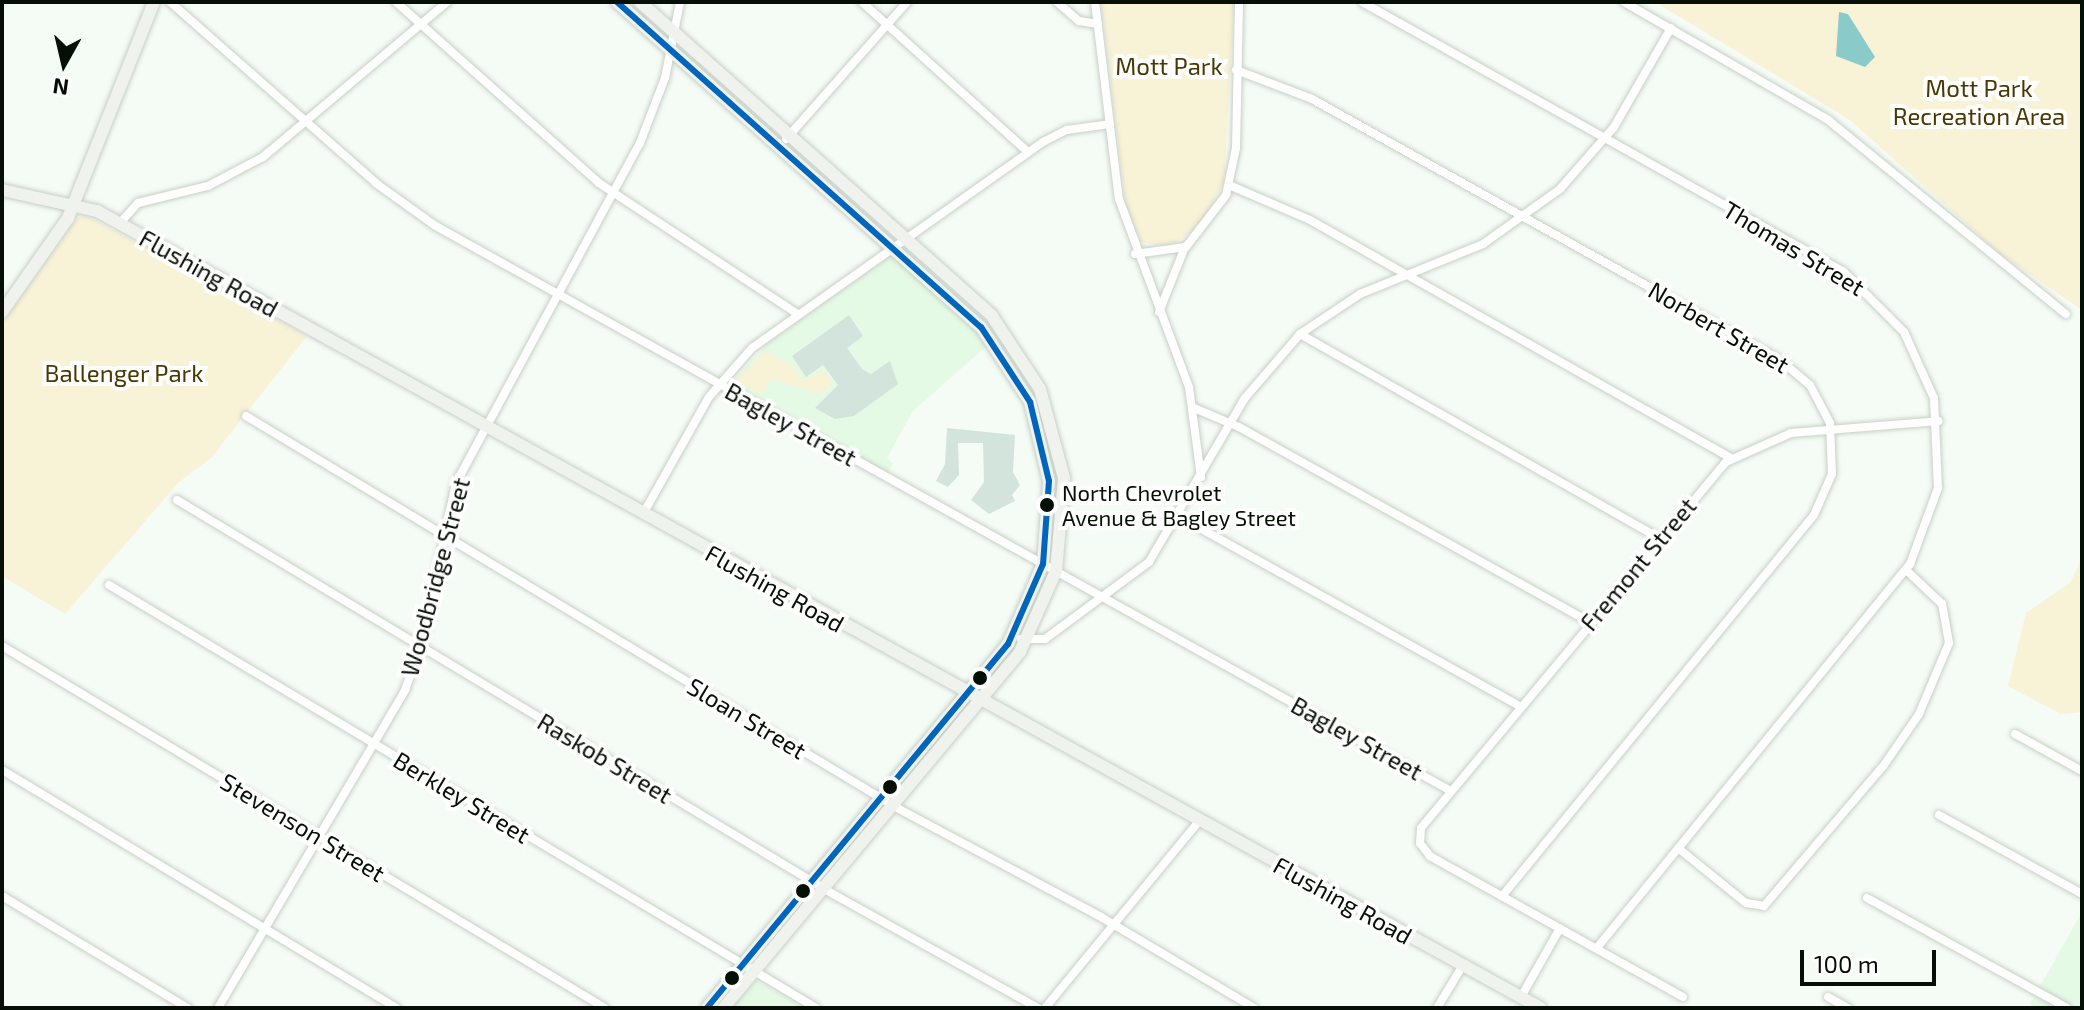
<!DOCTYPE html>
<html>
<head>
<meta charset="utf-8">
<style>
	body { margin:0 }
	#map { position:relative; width:2084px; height:1010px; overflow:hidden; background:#f5fbf5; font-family:"Exo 2",sans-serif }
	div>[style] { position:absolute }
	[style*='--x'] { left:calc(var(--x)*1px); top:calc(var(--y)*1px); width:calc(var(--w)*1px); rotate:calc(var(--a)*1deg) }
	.built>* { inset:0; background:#e5fae4 }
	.green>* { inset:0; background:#f8f2d6 }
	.water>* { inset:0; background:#8acbca }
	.building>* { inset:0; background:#d2e4dc }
	.roads { filter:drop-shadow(0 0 2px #c7d0c7) drop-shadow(0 0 2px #c7d0c7) }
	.street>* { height:8px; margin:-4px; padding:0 4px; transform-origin:4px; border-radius:4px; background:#fefefe }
	.secondary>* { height:12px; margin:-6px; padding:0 6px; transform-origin:6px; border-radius:6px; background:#f0f2ed }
	.bus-1>* { height:6px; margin:-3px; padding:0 3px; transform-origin:3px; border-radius:3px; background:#0065bd }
	.dots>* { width:22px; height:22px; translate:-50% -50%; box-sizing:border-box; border:4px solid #fff; border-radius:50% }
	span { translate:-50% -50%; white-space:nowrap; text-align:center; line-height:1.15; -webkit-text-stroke:8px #fff; paint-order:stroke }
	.bus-label { font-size:22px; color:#060f06 }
	.left { translate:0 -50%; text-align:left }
	.park-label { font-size:24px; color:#483801 }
	.street-label { font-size:24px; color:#060f06 }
	.frame { position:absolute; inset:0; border:4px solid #060f06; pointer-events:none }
	.north { position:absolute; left:24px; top:24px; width:80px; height:80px; -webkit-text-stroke:6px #fff; paint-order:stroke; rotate:188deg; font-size:22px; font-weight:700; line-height:32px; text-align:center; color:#060f06 }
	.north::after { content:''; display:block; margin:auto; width:28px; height:36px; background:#060f06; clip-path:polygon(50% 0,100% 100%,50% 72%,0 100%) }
	.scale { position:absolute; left:1800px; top:950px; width:136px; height:36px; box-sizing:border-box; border:4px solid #060f06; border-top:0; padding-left:10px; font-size:24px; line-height:28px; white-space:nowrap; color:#060f06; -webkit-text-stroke:6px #fff; paint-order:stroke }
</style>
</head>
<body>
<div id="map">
	<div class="built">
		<div style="clip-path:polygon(891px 256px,989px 344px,913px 411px,887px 458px,893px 464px,888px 473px,731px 383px,770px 341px)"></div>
		<div style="clip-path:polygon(2082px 912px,2082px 1008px,2036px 1008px,2030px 1004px)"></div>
		<div style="clip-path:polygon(757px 981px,761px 983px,805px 1008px,730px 1008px)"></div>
	</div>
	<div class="green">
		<div style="clip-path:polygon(1101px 2px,1234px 2px,1224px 182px,1203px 221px,1171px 247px,1141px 242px,1126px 207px)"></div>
		<div style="clip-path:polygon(1655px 2px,2082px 2px,2082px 310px,1999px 253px,1850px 120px)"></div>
		<div style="clip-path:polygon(86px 215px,307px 336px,211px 458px,178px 483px,65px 614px,2px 576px,2px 324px,77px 218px)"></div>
		<div style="clip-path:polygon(765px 351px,791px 365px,804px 381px,824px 370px,834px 384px,820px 394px,773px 379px,760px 395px,737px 379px)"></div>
		<div style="clip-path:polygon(2082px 558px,2082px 712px,2061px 714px,2008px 686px,2026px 613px,2070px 583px)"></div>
	</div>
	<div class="water">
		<div style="clip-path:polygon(1839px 12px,1848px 14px,1875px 57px,1865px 67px,1836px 56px)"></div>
	</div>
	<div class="building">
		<div style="clip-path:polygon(849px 315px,863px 336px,847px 348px,862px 369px,871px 374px,890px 361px,898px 384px,854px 416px,835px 419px,815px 408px,838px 385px,823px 365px,806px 377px,792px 356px)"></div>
		<div style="clip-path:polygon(947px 428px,1015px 435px,1013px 472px,1020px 485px,1012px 495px,1015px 501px,989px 514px,971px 500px,984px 482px,983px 443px,958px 443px,959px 475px,948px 487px,936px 481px,945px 464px)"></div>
	</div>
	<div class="roads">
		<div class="street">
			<div style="--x:170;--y:2;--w:276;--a:41.3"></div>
			<div style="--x:377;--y:184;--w:70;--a:35.7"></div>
			<div style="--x:434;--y:225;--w:1162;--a:29.1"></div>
			<div style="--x:396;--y:2;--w:272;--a:41.7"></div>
			<div style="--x:599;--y:183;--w:238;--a:33.4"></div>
			<div style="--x:862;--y:2;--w:224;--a:42.1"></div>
			<div style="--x:1057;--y:2;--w:29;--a:41"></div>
			<div style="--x:1079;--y:21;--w:19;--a:9"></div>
			<div style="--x:1095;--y:2;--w:198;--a:83.1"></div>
			<div style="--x:1119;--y:199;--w:201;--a:69.6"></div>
			<div style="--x:1189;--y:387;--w:91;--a:82.4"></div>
			<div style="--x:1362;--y:2;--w:552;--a:29.26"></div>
			<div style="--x:1844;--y:272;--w:85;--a:45"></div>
			<div style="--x:1904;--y:332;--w:72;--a:65.6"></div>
			<div style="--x:1934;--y:398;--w:90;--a:87.5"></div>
			<div style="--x:1938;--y:488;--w:81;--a:110.2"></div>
			<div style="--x:1910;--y:564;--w:495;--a:129.2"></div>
			<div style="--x:1624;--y:2;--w:236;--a:30"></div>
			<div style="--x:1828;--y:120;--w:307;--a:39.2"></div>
			<div style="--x:1236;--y:70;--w:81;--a:20.9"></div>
			<div style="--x:1312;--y:99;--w:536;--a:29.15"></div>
			<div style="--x:1780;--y:360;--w:39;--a:40"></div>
			<div style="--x:1810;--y:385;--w:43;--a:62.2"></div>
			<div style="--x:1830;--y:423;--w:51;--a:87.8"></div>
			<div style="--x:1832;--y:474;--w:45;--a:113.7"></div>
			<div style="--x:1814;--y:515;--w:492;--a:129.3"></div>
			<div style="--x:786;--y:139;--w:183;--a:-48.5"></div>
			<div style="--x:1229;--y:185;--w:88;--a:23.4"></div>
			<div style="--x:1310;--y:220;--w:484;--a:29.5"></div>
			<div style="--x:120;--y:223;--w:27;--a:-48"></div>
			<div style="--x:138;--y:203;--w:72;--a:-13.7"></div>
			<div style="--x:208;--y:186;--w:62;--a:-27.8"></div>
			<div style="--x:263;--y:157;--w:241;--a:-40.1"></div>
			<div style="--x:1135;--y:254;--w:51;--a:-7.8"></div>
			<div style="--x:1186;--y:247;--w:66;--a:-52.4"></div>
			<div style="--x:1226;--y:195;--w:48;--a:-78"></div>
			<div style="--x:1236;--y:148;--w:146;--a:-88.8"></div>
			<div style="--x:1159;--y:312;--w:70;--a:-68.2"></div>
			<div style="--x:1300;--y:334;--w:413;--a:29.6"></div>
			<div style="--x:1194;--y:408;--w:49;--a:22.9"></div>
			<div style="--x:1239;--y:427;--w:401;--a:29.1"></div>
			<div style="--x:246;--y:416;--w:762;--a:31.04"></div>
			<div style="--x:899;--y:809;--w:229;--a:28.1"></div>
			<div style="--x:1101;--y:917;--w:178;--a:30.7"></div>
			<div style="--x:177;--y:500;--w:765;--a:30.99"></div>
			<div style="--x:833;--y:894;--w:235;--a:29.1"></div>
			<div style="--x:643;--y:514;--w:134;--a:-60.6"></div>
			<div style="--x:709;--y:397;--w:65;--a:-48.7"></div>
			<div style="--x:752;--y:348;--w:357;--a:-35.3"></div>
			<div style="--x:1043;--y:142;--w:27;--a:-27"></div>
			<div style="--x:1067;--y:130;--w:43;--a:-7.9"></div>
			<div style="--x:1180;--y:517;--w:389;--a:29.1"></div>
			<div style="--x:109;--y:585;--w:824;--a:30.89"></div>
			<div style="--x:1021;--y:639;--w:24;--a:0"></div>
			<div style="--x:1045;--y:639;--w:129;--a:-36.5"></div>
			<div style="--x:1149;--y:562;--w:190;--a:-59.7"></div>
			<div style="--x:1245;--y:398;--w:84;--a:-49.3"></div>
			<div style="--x:1300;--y:334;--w:72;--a:-33.7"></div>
			<div style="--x:1360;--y:294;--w:133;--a:-22.1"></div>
			<div style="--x:1483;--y:244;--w:95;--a:-35.5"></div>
			<div style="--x:1560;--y:189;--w:82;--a:-48.9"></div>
			<div style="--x:1614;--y:127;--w:114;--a:-60.1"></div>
			<div style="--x:2;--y:646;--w:703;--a:30.98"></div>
			<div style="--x:2015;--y:734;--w:77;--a:28.9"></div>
			<div style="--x:2;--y:770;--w:461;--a:31.1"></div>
			<div style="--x:1939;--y:815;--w:163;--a:28.9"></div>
			<div style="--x:1678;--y:848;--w:87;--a:39"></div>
			<div style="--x:1746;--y:903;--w:18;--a:9"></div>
			<div style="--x:1764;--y:906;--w:185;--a:-49.6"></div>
			<div style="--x:1884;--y:765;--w:62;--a:-55.5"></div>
			<div style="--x:1919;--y:714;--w:77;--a:-67.1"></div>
			<div style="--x:1949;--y:643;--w:40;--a:-100"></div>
			<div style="--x:1942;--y:604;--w:50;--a:-136.6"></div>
			<div style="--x:2;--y:896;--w:217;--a:31.1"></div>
			<div style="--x:1867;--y:898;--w:228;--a:28.8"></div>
			<div style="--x:1521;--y:997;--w:79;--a:-60.5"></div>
			<div style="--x:1683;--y:997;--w:290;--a:-150.9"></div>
			<div style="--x:1430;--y:856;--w:16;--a:-128"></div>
			<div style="--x:1420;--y:843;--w:15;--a:-86"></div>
			<div style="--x:1421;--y:828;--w:476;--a:-50.2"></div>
			<div style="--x:1726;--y:462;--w:71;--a:-24"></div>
			<div style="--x:1791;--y:433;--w:148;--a:-4.6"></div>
			<div style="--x:1828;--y:997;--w:23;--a:29"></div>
			<div style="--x:218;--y:1008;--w:369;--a:-59.5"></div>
			<div style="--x:405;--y:690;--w:57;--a:-70.6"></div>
			<div style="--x:424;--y:636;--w:156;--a:-78.2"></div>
			<div style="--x:456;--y:483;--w:387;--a:-61.6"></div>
			<div style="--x:640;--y:143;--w:70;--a:-69"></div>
			<div style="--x:665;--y:78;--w:77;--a:-78.8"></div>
			<div style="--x:1045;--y:1008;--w:242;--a:-50.5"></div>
			<div style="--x:1437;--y:1008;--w:50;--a:-58.8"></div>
		</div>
		<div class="secondary">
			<div style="--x:617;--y:2;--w:488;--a:41.8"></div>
			<div style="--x:981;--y:327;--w:90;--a:56.8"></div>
			<div style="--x:1030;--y:402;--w:81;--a:76.5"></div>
			<div style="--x:1049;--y:481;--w:83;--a:94.1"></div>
			<div style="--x:1043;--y:564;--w:87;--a:113.6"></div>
			<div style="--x:1008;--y:644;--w:472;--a:129.6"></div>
			<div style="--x:640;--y:2;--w:472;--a:41.7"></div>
			<div style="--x:992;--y:316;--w:87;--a:56.7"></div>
			<div style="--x:1040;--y:389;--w:92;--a:74.9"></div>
			<div style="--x:1064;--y:478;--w:93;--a:94.9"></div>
			<div style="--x:1056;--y:571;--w:89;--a:114"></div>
			<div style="--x:1020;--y:652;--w:464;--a:129.8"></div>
			<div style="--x:2;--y:190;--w:97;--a:12.5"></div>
			<div style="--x:97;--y:211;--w:1649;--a:28.9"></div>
			<div style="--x:2;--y:312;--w:115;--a:-54.9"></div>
			<div style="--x:68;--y:218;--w:232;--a:-68.3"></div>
		</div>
	</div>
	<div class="bus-1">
		<div style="--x:617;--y:2;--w:488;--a:41.8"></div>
		<div style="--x:981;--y:327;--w:90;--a:56.8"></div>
		<div style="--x:1030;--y:402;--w:81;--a:76.5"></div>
		<div style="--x:1049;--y:481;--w:83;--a:94.1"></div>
		<div style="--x:1043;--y:564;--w:87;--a:113.6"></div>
		<div style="--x:1008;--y:644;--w:472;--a:129.6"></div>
	</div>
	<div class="dots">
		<div style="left:1047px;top:505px;background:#060f06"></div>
		<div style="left:980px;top:678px;background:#060f06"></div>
		<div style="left:890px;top:787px;background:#060f06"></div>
		<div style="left:803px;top:891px;background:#060f06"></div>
		<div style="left:732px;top:978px;background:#060f06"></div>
	</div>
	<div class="bus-label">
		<span class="left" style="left:1062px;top:505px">North Chevrolet<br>Avenue &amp; Bagley Street</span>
	</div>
	<div class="park-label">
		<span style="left:1169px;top:66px">Mott Park</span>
		<span style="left:1979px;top:102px">Mott Park<br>Recreation Area</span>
		<span style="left:124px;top:373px">Ballenger Park</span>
	</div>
	<div class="street-label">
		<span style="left:1794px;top:248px;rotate:31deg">Thomas Street</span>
		<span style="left:209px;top:273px;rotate:29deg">Flushing Road</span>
		<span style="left:1719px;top:327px;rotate:30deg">Norbert Street</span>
		<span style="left:791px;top:424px;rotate:29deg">Bagley Street</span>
		<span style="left:1638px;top:564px;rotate:-50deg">Fremont Street</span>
		<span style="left:435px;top:577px;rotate:-75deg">Woodbridge Street</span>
		<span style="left:775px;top:588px;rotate:29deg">Flushing Road</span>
		<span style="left:747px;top:718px;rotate:31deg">Sloan Street</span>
		<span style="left:1357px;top:738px;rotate:29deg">Bagley Street</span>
		<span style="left:605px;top:758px;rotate:31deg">Raskob Street</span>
		<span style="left:462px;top:797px;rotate:31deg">Berkley Street</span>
		<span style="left:303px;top:827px;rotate:31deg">Stevenson Street</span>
		<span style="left:1343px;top:900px;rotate:29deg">Flushing Road</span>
	</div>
	<div class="frame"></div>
	<div class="north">N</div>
	<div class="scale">100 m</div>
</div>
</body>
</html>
